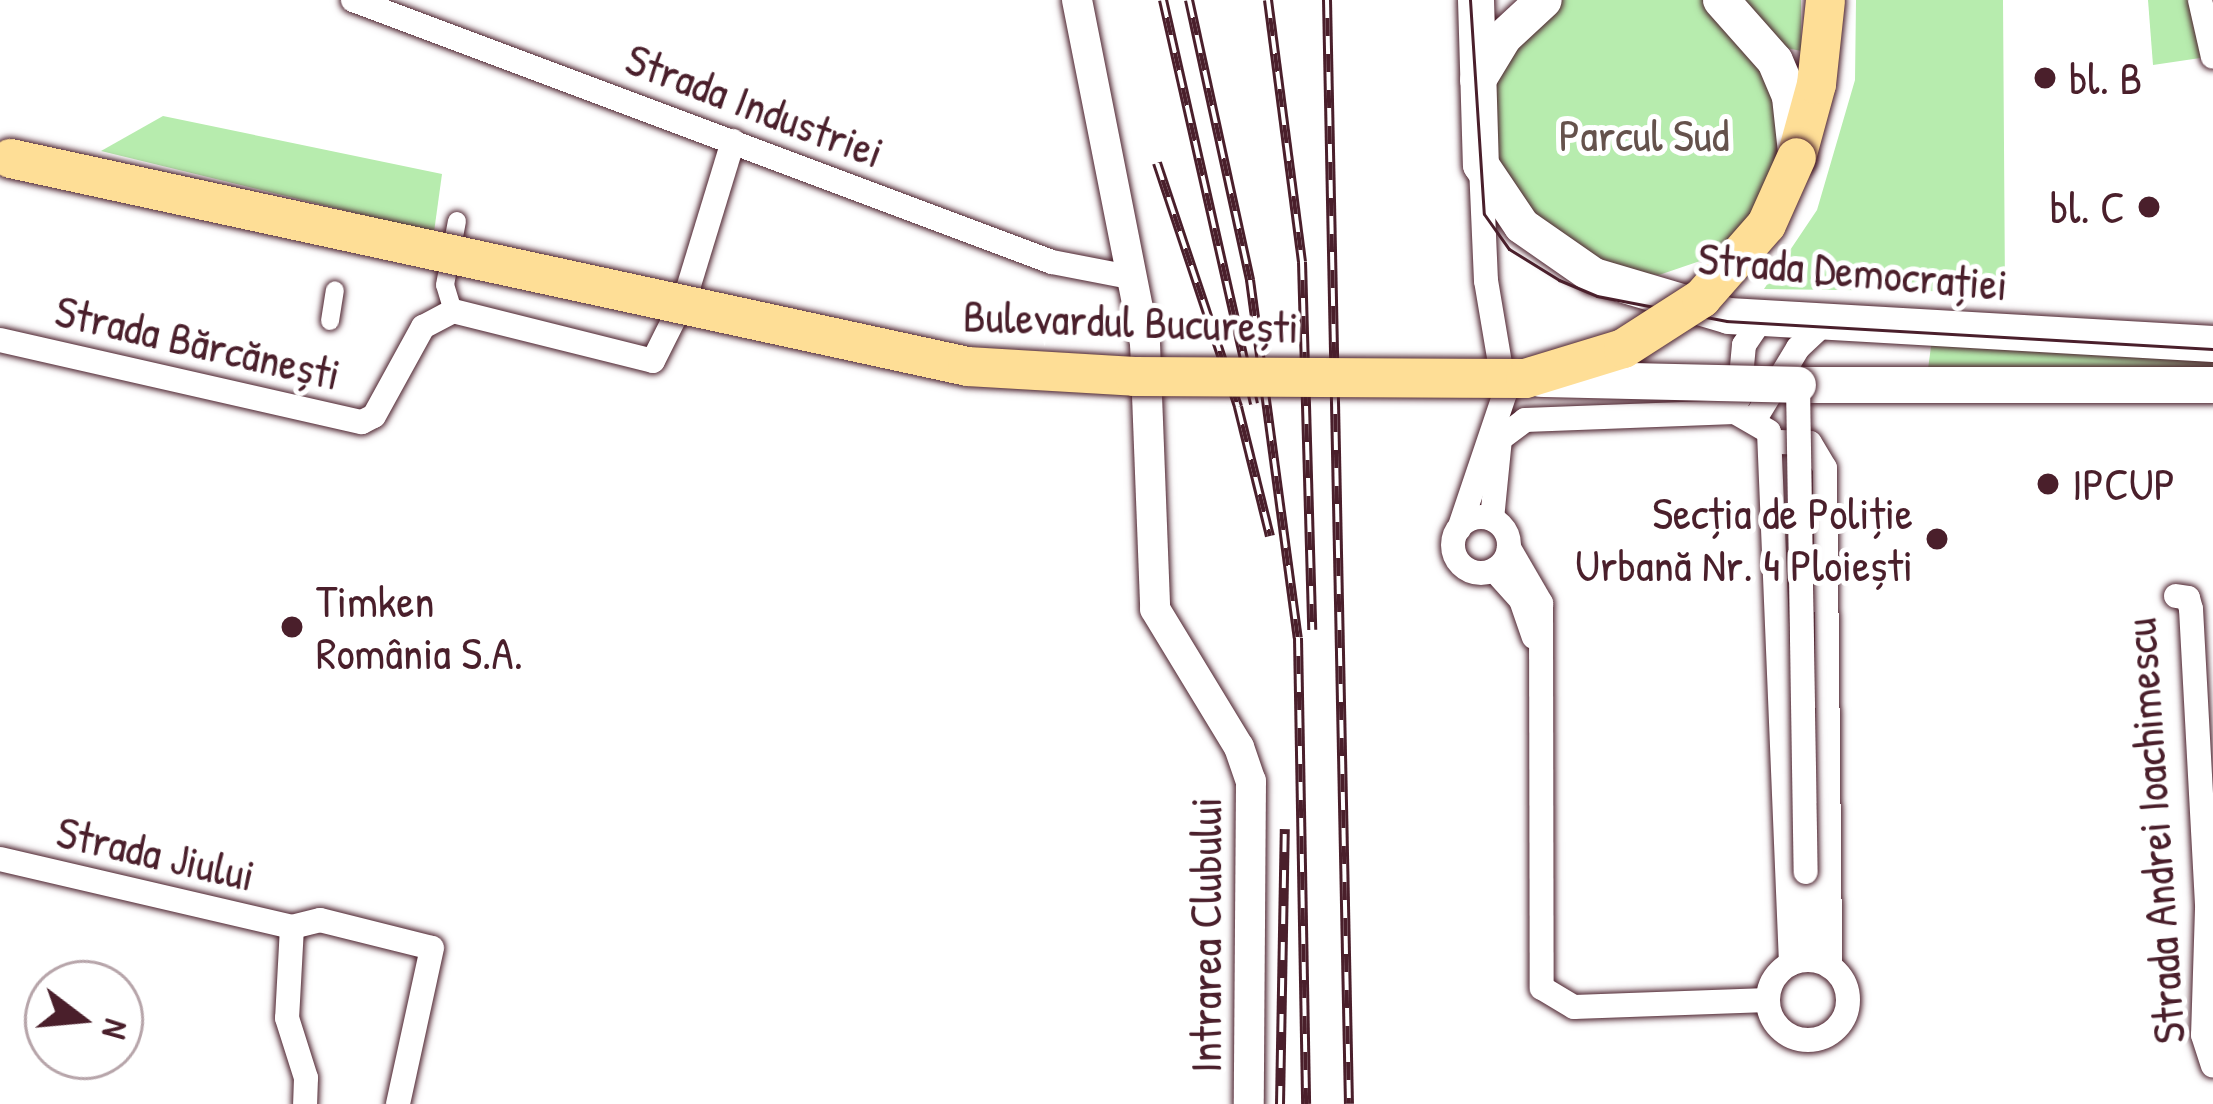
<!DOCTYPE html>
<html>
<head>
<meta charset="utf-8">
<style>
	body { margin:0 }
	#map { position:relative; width:2213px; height:1104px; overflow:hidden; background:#fff; font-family:"Patrick Hand",sans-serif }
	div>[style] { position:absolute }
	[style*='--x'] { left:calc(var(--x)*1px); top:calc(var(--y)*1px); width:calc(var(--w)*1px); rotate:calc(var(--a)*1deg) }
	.green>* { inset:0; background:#b7ecae }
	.roads { filter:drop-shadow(0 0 3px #4a1f2b) drop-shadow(0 0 3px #4a1f2b) }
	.pedestrian>* { height:18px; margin:-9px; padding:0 9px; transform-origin:9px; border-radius:9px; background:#fff }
	.minor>* { height:24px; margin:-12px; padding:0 12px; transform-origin:12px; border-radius:12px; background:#fff }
	.minor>.ring { margin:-12px; padding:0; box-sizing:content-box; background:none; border:24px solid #fff; border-radius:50% }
	.tertiary>* { height:30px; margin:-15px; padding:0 15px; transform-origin:15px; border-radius:15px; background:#fff }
	.secondary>* { height:36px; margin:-18px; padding:0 18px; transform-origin:18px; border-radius:18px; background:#fff }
	.primary>* { height:39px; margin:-19.5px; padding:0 19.5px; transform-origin:19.5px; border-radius:19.5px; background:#fede96 }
	.tram>* { height:3px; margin:-1.5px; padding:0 1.5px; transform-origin:1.5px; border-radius:1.5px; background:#4a1f2b }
	.rail>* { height:10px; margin-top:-5px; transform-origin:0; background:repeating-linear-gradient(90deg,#fff 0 18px,#4a1f2b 0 36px); box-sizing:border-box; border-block:3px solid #4a1f2b }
	.bridges { filter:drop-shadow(0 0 3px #4a1f2b) drop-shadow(0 0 3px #4a1f2b) }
	.minor-bridge>* { height:24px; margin:-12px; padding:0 12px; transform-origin:12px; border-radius:12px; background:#fff }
	.secondary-bridge>* { height:36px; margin:-18px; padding:0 18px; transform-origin:18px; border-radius:18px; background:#fff }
	.primary-bridge>* { height:39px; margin:-19.5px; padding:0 19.5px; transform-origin:19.5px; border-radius:19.5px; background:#fede96 }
	.dots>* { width:33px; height:33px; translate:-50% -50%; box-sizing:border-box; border:6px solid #fff; border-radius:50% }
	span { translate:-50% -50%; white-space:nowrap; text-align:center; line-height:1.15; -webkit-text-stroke:10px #fff; paint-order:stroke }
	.poi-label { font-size:45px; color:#4a1f2b }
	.left { translate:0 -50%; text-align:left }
	.right { translate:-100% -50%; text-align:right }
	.street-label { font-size:45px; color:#4a1f2b }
	.park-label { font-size:45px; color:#65524c }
	.north { position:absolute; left:24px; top:960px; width:120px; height:120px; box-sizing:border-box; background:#fff; border:3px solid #b7a5aa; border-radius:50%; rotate:106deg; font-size:33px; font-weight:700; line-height:48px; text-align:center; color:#4a1f2b }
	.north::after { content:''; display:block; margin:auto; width:42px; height:54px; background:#4a1f2b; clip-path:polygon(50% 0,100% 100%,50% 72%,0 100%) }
</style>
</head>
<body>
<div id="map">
	<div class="green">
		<div style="clip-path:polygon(1563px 0,1704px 0,1736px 23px,1779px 104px,1780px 150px,1766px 194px,1740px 232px,1703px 260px,1659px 275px,1615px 271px,1502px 195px,1488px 109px,1501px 65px,1527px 27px)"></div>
		<div style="clip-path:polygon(1736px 0,1801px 0,1801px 51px,1782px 47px)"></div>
		<div style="clip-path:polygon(1856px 0,2003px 0,2005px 292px,1764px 289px,1817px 210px,1855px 80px)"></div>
		<div style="clip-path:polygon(2148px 0,2192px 0,2207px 57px,2153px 65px)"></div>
		<div style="clip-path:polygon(163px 116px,442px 174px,434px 232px,101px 151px)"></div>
		<div style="clip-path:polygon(1932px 339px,2213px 355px,2213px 376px,1928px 369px)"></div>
	</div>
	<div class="roads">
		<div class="pedestrian">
			<div style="--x:453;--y:311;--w:27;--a:-107"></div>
			<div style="--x:445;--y:285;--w:65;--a:-79.4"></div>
			<div style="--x:330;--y:321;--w:31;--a:-81"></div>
		</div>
		<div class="minor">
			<div style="--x:353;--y:0;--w:746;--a:20.55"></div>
			<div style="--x:1052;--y:262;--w:79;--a:10.9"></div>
			<div style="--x:2200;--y:0;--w:58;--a:77.2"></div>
			<div style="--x:0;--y:340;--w:371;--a:12.8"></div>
			<div style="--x:362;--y:422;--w:13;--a:-27"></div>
			<div style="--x:374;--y:416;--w:102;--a:-61.2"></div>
			<div style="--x:423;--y:327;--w:34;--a:-28"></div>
			<div style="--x:453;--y:311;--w:206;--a:14"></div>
			<div style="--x:653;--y:361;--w:74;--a:-63.4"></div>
			<div style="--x:686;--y:295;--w:161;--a:-73"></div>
			<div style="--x:1739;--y:398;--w:53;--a:-84.6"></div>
			<div style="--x:1744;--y:345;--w:32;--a:-56"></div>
			<div style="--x:1755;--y:419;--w:83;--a:-58.8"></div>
			<div style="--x:1798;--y:348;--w:38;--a:-43"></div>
			<div style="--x:1779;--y:442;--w:31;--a:2"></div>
			<div style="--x:1810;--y:443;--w:29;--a:59"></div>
			<div style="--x:1825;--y:468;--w:499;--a:89.4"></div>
			<div class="ring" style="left:1453px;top:517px;width:32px;height:32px"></div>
			<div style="--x:1492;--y:519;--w:80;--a:-84.3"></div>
			<div style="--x:1500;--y:439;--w:31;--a:-37"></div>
			<div style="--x:1525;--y:420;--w:210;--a:-2.2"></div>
			<div style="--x:1735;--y:412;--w:39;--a:30"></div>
			<div style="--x:1769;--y:432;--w:532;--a:87.63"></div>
			<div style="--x:1459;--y:529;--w:144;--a:-71.3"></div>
			<div style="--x:1505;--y:393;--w:114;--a:-99.6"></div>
			<div style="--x:1486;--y:281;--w:114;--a:-92.5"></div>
			<div style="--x:1509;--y:548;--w:64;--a:59.8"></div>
			<div style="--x:1541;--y:603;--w:385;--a:89.9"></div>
			<div style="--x:1542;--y:988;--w:37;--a:31"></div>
			<div style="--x:1574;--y:1007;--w:194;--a:-2.1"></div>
			<div style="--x:1494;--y:570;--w:40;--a:48"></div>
			<div style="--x:1521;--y:600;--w:39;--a:71"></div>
			<div style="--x:2176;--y:596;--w:12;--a:9"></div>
			<div style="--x:2188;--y:598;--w:11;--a:75"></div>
			<div style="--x:2191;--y:609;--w:300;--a:86.9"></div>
			<div style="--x:2207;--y:909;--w:126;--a:91.8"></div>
			<div style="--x:2203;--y:1035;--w:32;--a:72"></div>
			<div style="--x:0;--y:859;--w:300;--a:13.1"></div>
			<div style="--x:1806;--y:872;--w:88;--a:88.7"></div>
			<div style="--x:292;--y:927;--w:29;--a:-14"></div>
			<div style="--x:320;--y:920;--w:115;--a:14"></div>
			<div style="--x:432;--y:948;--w:160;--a:102.3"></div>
			<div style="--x:292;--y:927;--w:91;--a:93.1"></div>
			<div style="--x:287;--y:1018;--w:63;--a:72.4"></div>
			<div style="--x:306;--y:1078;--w:26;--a:92"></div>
			<div class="ring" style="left:1768px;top:960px;width:56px;height:56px"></div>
		</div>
		<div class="tertiary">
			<div style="--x:1077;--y:0;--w:350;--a:78.8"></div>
			<div style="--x:1145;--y:343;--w:266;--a:87.8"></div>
			<div style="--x:1155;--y:609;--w:162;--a:58.7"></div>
			<div style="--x:1239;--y:747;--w:36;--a:71"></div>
			<div style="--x:1251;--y:781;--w:323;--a:90.4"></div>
		</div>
		<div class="secondary">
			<div style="--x:1476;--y:0;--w:165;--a:88.3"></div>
			<div style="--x:1481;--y:165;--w:73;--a:56.1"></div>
			<div style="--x:1522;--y:226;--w:88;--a:34.8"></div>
			<div style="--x:1594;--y:276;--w:141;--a:16.5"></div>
			<div style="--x:1729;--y:316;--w:485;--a:3.3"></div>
			<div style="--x:1721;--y:0;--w:81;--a:48.5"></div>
			<div style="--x:1775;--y:61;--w:39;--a:67"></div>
			<div style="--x:1790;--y:97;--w:55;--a:83.8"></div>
			<div style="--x:1478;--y:80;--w:50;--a:-58.8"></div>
			<div style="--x:1504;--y:37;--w:54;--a:-42.8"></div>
			<div style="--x:1798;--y:385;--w:415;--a:0"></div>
		</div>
		<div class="primary">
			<div style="--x:1796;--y:157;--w:76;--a:-74.7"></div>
			<div style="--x:1816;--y:84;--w:84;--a:-83.9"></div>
		</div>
	</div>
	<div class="tram">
		<div style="--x:1470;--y:0;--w:214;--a:86.3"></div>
		<div style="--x:1484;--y:214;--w:43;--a:54.5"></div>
		<div style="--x:1509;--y:249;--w:59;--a:31.8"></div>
		<div style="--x:1559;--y:280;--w:41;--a:22.8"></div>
		<div style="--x:1597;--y:296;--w:132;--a:10.9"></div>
		<div style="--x:1727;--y:321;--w:487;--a:3.3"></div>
	</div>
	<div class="rail">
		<div style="--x:1163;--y:0;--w:414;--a:77.3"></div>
		<div style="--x:1189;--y:0;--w:287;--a:77.7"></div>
		<div style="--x:1250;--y:280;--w:361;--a:82.4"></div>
		<div style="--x:1298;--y:638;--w:466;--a:89"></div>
		<div style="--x:1268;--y:0;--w:264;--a:82.6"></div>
		<div style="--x:1302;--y:262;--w:368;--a:88.4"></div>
		<div style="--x:1327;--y:0;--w:1104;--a:88.86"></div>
		<div style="--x:1157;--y:163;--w:257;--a:71.6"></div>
		<div style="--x:1238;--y:407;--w:133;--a:76.1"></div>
		<div style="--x:1280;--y:1104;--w:275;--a:-89"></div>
	</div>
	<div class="bridges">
		<div class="minor-bridge">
			<div style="--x:1798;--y:385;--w:487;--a:89.1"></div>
		</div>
		<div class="secondary-bridge">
			<div style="--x:1541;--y:379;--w:257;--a:1.3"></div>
		</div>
		<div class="primary-bridge">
			<div style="--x:10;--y:158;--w:979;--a:12.26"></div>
			<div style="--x:967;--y:366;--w:167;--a:3.4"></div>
			<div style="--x:1134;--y:376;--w:391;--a:0.3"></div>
			<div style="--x:1525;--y:378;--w:102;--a:-17"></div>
			<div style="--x:1623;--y:348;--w:93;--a:-32.7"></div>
			<div style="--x:1701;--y:298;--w:98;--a:-48.7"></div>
			<div style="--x:1766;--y:224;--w:73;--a:-65.9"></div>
		</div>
	</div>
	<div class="dots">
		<div style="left:2045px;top:78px;background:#4a1f2b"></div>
		<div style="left:2149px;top:207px;background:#4a1f2b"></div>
		<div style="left:2048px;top:484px;background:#4a1f2b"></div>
		<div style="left:1937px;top:539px;background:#4a1f2b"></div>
		<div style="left:292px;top:627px;background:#4a1f2b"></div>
	</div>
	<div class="poi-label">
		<span class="left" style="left:2069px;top:78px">bl. B</span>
		<span class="right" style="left:2125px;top:207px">bl. C</span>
		<span class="left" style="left:2072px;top:484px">IPCUP</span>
		<span class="right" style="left:1913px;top:539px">Secția de Poliție<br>Urbană Nr. 4 Ploiești</span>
		<span class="left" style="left:316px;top:627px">Timken<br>România S.A.</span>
	</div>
	<div class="street-label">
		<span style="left:755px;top:105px;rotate:21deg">Strada Industriei</span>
		<span style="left:1853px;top:271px;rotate:5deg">Strada Democrației</span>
		<span style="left:1131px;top:321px;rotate:2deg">Bulevardul București</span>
		<span style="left:198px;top:342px;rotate:13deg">Strada Bărcănești</span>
		<span style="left:2154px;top:831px;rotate:-94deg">Strada Andrei Ioachimescu</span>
		<span style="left:156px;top:853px;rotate:13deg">Strada Jiului</span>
		<span style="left:1205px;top:935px;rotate:-90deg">Intrarea Clubului</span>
	</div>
	<div class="park-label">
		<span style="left:1644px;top:135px">Parcul Sud</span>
	</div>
	<div class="north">N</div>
</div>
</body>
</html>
